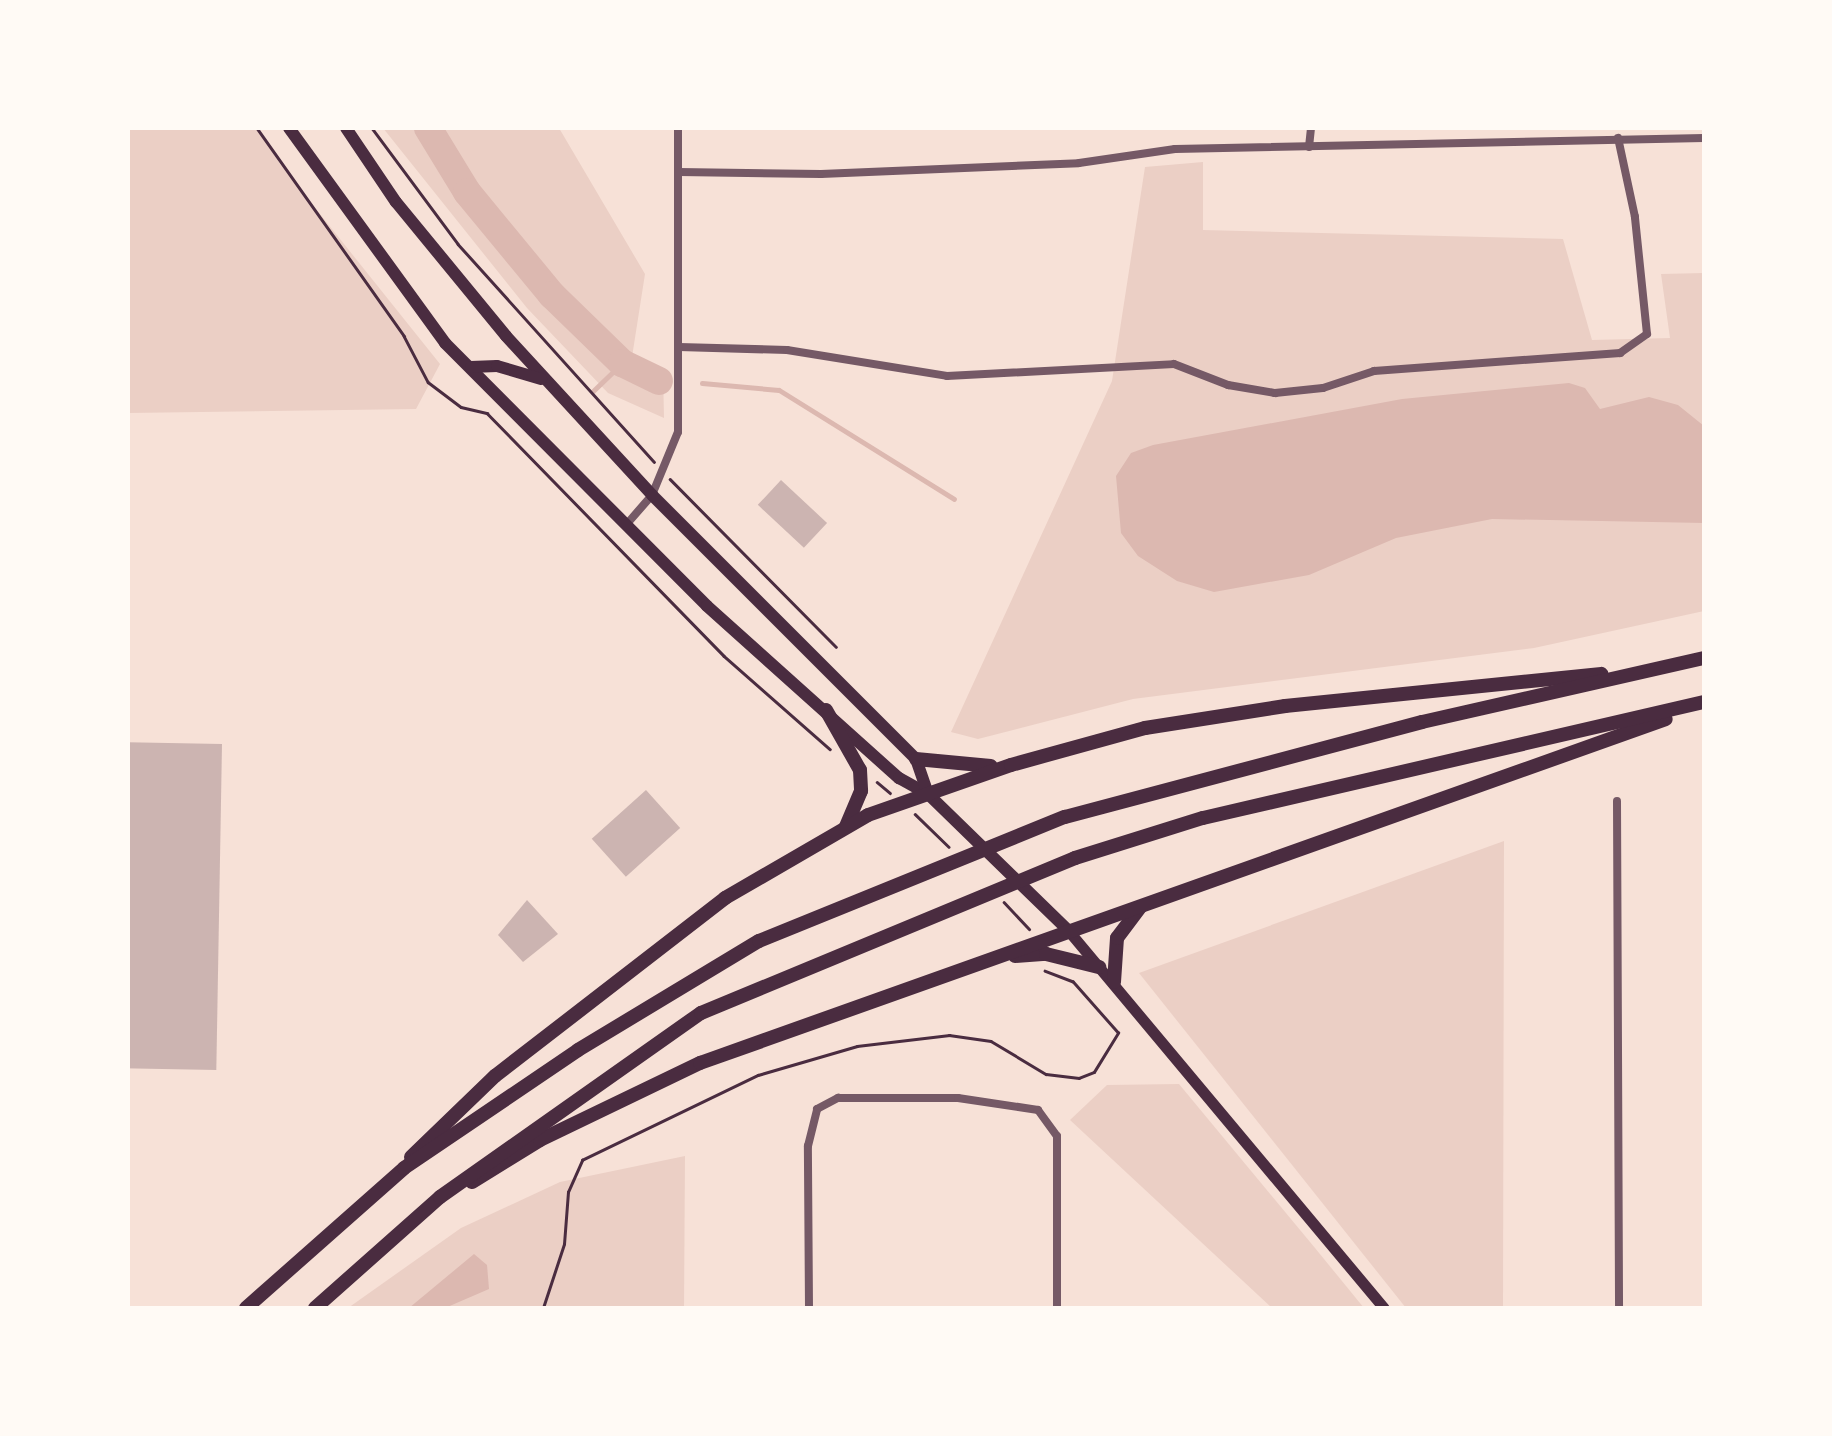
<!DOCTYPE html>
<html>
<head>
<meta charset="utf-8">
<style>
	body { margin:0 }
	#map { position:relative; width:1832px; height:1436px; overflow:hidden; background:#f7e1d7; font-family:Signika,sans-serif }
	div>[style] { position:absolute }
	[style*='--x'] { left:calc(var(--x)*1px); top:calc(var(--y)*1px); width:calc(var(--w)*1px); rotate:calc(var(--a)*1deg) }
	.green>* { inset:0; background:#ebcfc5 }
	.water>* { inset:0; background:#dcb8b0 }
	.stream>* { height:5px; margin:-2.5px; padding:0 2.5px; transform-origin:2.5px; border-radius:2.5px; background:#dcb8b0 }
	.river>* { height:28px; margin:-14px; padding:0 14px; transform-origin:14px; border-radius:14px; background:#dcb8b0 }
	.building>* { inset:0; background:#ccb4b1; transform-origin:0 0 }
	.path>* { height:2.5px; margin:-1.25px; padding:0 1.25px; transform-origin:1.25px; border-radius:1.25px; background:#4a2c40 }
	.minor>* { height:8px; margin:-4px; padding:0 4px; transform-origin:4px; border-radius:4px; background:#755966 }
	.secondary>* { height:11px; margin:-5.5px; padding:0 5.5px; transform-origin:5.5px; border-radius:5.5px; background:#4a2c40 }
	.primary>* { height:12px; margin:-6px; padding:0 6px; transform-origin:6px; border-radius:6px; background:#4a2c40 }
	.motorway>* { height:14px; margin:-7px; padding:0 7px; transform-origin:7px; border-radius:7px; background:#4a2c40 }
	span { translate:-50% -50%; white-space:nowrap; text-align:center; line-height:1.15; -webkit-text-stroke:10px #fffaf5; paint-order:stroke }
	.frame { position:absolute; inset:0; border:130px solid #fffaf5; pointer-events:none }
</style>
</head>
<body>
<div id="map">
	<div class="green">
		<div style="clip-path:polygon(128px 128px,258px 128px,280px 164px,440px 364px,416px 409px,128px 413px)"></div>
		<div style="clip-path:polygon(383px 128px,559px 128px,645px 274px,632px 357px,663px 371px,664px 418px,608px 393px,527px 308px)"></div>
		<div style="clip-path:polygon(1203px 162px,1203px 230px,1563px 239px,1592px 340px,1670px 338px,1661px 274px,1704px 273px,1704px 611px,1534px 648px,1133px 699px,978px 739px,951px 732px,1112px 381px,1145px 167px)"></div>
		<div style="clip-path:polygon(1504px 841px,1503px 1308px,1406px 1308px,1139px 973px)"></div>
		<div style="clip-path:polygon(1179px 1084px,1315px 1248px,1364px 1308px,1272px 1308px,1070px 1120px,1107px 1085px)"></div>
		<div style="clip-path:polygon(685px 1156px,684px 1308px,348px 1308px,461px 1228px,560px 1182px)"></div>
	</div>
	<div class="water">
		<div style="clip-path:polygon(1569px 383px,1585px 388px,1600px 409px,1649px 397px,1678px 405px,1704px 426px,1704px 523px,1492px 519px,1396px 538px,1309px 575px,1214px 592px,1177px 581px,1138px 556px,1121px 533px,1116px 476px,1131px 453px,1153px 445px,1402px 399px)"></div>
		<div style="clip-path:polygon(474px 1254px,487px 1265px,489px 1289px,445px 1308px,409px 1308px)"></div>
	</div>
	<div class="stream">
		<div style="--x:702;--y:383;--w:77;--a:5.2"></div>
		<div style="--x:779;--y:390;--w:206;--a:31.9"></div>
		<div style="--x:593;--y:391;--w:40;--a:-44"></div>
	</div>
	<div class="river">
		<div style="--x:428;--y:128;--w:75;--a:58.6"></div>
		<div style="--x:467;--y:192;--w:134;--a:50.5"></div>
		<div style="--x:552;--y:295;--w:98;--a:44.2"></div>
		<div style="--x:622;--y:363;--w:41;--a:25.9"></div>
	</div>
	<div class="building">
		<div style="left:781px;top:480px;width:63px;height:34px;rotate:43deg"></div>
		<div style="left:222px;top:744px;width:326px;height:94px;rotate:91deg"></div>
		<div style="left:646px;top:790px;width:51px;height:73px;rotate:48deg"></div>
		<div style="clip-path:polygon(527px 900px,558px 934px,523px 962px,498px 935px)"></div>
	</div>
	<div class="path">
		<div style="--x:257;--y:128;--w:255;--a:54.7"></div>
		<div style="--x:404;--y:336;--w:52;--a:62.4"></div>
		<div style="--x:428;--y:382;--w:41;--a:37.1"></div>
		<div style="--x:461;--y:407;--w:27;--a:13"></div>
		<div style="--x:487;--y:413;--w:339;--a:45.7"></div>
		<div style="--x:724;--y:656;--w:141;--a:41.3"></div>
		<div style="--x:372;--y:128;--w:144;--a:53.4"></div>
		<div style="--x:458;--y:244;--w:293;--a:48"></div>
		<div style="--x:670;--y:479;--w:236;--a:45.3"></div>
		<div style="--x:877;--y:782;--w:17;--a:40"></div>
		<div style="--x:915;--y:814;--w:47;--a:44.1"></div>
		<div style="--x:1004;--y:902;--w:37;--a:47"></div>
		<div style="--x:543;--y:1308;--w:67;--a:-71.8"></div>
		<div style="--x:564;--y:1244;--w:52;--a:-85.6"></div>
		<div style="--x:568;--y:1192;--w:35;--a:-66"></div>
		<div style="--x:582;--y:1160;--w:195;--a:-25.8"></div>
		<div style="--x:758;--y:1075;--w:103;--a:-16.3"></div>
		<div style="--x:857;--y:1046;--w:93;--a:-6.8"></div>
		<div style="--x:949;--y:1035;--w:42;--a:8.1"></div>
		<div style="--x:991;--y:1041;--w:64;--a:31"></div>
		<div style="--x:1046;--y:1074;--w:33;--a:7"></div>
		<div style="--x:1079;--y:1078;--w:16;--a:-22"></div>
		<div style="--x:1094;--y:1072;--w:46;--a:-58.4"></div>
		<div style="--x:1118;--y:1033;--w:68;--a:-131.4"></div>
		<div style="--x:1073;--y:982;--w:30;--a:-159"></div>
	</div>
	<div class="minor">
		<div style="--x:1309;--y:147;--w:19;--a:-84"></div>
		<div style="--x:679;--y:172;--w:142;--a:0.8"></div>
		<div style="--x:821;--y:174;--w:258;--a:-2.4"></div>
		<div style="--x:1079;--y:163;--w:97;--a:-8.3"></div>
		<div style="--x:1175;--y:149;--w:529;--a:-1.19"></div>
		<div style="--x:679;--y:347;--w:108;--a:1.6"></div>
		<div style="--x:787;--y:350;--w:162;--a:9.2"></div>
		<div style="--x:947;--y:376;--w:227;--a:-3"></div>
		<div style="--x:1174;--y:364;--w:58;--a:21.3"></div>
		<div style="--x:1228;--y:385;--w:48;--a:9.7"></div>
		<div style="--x:1275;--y:393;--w:48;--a:-5.9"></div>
		<div style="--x:1323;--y:388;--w:54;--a:-18.4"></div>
		<div style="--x:1374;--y:371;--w:247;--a:-4.2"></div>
		<div style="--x:1620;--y:353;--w:33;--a:-35"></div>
		<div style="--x:1647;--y:334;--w:118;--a:-95.9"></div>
		<div style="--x:1635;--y:217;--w:81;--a:-102.1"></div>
		<div style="--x:626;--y:525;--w:40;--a:-49"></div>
		<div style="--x:652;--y:495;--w:68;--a:-67.6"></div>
		<div style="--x:678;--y:432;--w:304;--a:-90"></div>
		<div style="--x:1617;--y:801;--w:507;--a:89.77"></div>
		<div style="--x:809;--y:1308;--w:162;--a:-90.4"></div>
		<div style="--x:808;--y:1146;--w:38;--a:-76"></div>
		<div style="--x:817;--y:1109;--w:24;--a:-28"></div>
		<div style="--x:838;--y:1098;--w:120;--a:0"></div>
		<div style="--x:958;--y:1098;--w:81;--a:8.5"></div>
		<div style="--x:1038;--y:1110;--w:32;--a:54"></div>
		<div style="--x:1057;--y:1136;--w:172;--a:90"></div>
	</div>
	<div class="secondary">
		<div style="--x:1067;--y:929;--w:494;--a:50.1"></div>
	</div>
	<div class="primary">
		<div style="--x:289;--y:128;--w:266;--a:54"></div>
		<div style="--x:445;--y:343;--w:371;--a:45.1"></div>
		<div style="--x:707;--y:606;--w:258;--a:41.9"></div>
		<div style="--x:899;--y:778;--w:33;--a:29"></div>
		<div style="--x:928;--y:794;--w:194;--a:44.2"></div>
		<div style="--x:346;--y:128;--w:89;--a:56"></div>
		<div style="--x:396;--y:202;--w:173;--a:50.6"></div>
		<div style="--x:506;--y:336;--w:216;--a:47.4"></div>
		<div style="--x:652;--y:495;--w:373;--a:45"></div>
		<div style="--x:916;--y:759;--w:37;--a:71"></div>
		<div style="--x:471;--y:367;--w:26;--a:-2"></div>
		<div style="--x:497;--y:366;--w:46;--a:16.5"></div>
	</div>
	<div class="motorway">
		<div style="--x:826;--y:710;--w:69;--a:60.5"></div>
		<div style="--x:860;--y:770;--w:21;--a:87"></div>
		<div style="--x:861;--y:791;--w:39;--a:113"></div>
		<div style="--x:916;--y:759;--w:75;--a:5.3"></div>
		<div style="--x:1015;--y:956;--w:31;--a:-4"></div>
		<div style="--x:1046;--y:954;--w:55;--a:13.8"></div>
		<div style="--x:1114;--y:982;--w:44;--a:-86.1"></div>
		<div style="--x:1117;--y:938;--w:39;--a:-53"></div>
		<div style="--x:411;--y:1157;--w:117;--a:-44"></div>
		<div style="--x:495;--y:1076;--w:291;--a:-37.7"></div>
		<div style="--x:725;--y:898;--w:165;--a:-30.1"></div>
		<div style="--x:868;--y:815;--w:151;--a:-19.3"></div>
		<div style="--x:1011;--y:765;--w:139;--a:-15.4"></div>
		<div style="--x:1145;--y:728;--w:142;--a:-8.9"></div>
		<div style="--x:1285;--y:706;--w:318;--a:-5.8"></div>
		<div style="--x:472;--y:1182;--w:80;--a:-31.7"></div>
		<div style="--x:540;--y:1140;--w:178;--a:-25.7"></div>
		<div style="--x:700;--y:1063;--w:1025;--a:-19.6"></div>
		<div style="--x:246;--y:1308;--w:211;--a:-41.5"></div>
		<div style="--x:404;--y:1168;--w:210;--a:-34.1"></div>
		<div style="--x:578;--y:1050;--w:211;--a:-31.1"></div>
		<div style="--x:759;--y:941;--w:330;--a:-22.1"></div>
		<div style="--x:1065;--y:817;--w:369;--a:-14.9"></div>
		<div style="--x:1422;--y:722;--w:289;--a:-12.8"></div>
		<div style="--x:315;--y:1308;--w:167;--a:-41.6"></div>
		<div style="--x:440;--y:1197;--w:319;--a:-35.2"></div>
		<div style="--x:701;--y:1013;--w:405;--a:-22.5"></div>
		<div style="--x:1075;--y:858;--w:134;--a:-17.4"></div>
		<div style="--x:1203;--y:818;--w:514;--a:-13.04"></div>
	</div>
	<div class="frame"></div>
</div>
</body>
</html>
